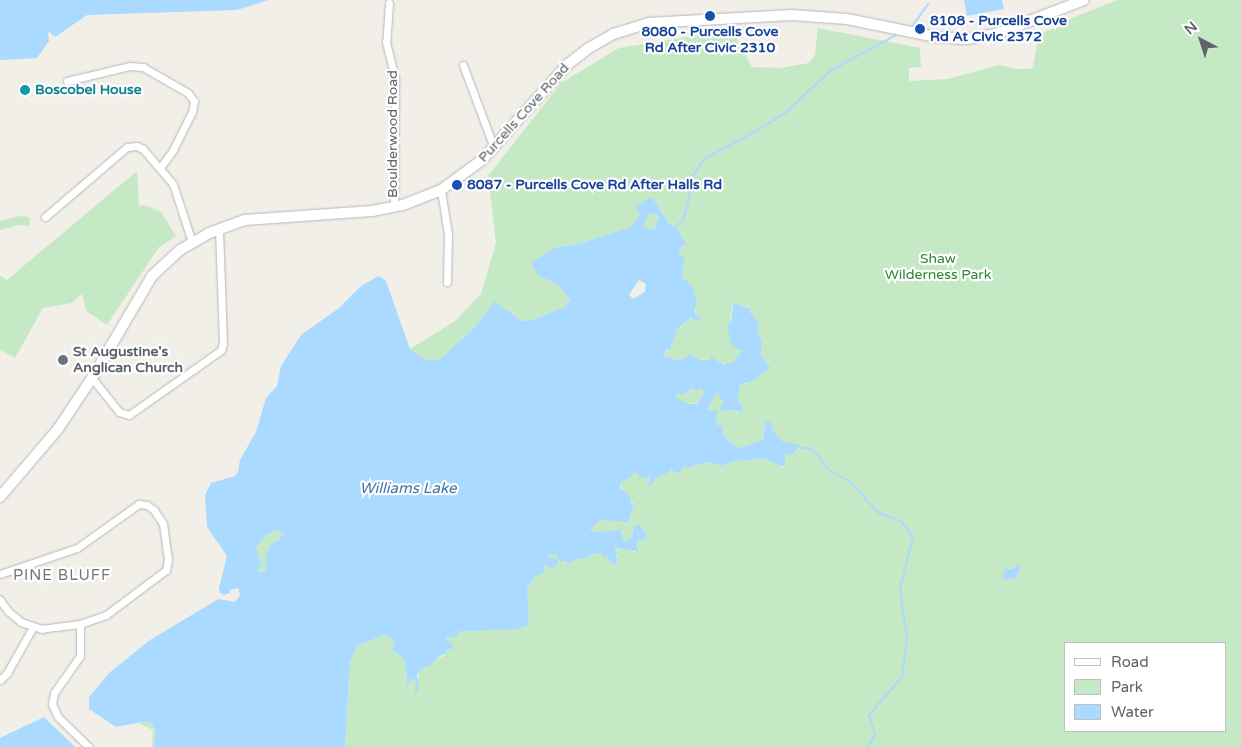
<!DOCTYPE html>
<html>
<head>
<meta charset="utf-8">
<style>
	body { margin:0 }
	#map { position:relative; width:1241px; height:747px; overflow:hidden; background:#f1efe8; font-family:"Varela Round",sans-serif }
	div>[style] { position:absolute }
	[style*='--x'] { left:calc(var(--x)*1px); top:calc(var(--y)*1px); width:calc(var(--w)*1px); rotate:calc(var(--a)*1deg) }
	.green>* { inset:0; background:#c5e8c5 }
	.water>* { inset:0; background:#aadaff }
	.stream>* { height:2px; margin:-1px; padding:0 1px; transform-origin:1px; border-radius:1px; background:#aadaff }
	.roads { filter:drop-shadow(0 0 1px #b5b8bc) drop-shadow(0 0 1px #b5b8bc) }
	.street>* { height:7px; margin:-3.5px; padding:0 3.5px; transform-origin:3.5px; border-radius:3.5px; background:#fff }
	.secondary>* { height:10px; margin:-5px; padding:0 5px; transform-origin:5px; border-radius:5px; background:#fff }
	.dots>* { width:14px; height:14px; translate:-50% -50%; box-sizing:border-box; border:2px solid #fff; border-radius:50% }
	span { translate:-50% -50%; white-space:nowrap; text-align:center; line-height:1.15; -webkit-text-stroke:4.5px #fff; paint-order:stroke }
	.transit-label { font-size:14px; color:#164399; font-weight:700 }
	.left { translate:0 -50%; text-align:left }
	.culture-label { font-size:14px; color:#0d838f; font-weight:700 }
	.street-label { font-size:14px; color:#5f6368 }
	.park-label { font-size:14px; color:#348238 }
	.worship-label { font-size:14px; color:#5b616d; font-weight:700 }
	.water-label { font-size:15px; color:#4174aa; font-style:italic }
	.neighbourhood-label { font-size:15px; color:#70757a; letter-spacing:1px }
	.legend { position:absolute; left:1064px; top:642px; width:162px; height:90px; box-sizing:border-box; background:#fff; border:1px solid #bfc1c3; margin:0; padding:6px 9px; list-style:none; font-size:15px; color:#5f6368 }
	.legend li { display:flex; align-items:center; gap:10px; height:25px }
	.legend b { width:25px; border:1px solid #bfc1c3 }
	.north { position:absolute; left:1176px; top:15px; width:50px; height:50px; -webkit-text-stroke:4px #fff; paint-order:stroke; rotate:320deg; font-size:14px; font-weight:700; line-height:20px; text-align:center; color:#5f6368 }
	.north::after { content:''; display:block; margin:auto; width:18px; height:22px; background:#5f6368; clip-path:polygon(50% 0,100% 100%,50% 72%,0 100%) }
</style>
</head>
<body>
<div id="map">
	<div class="green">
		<div style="clip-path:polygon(evenodd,1117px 0,1241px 0,1241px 747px,345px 747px,350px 661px,358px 645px,384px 635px,394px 639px,393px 651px,402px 657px,406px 666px,407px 684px,413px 678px,416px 682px,416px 695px,419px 670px,428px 666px,447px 653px,447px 650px,451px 650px,446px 640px,447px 637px,454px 637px,459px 632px,482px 629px,518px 629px,529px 624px,527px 603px,516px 595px,527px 588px,536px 576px,542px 574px,543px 564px,547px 565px,553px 560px,545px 555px,555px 553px,567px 564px,580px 558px,585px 559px,593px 554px,601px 553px,604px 556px,608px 555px,607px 558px,620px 568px,616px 563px,618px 559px,616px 547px,625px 547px,634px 552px,639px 551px,636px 544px,646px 531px,642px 529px,632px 530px,631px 539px,624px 541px,620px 530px,594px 532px,590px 529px,600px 520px,630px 521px,632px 508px,635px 506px,620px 485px,622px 481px,634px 472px,643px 477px,650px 476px,648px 484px,660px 475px,670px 472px,671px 469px,676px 473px,680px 473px,683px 467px,690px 468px,695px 465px,710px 462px,721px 466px,742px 459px,761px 458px,770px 462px,777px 463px,784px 468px,785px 455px,801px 448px,782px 441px,764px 424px,763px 440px,739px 448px,724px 437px,724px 428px,716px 425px,716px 417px,707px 410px,717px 392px,722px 398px,723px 411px,729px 410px,738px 413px,742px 407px,738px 397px,740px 385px,749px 383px,769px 368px,761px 356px,762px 343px,758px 332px,759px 324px,750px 312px,750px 306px,746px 308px,733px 302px,730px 318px,731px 341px,732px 346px,743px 351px,733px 362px,725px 365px,716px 359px,701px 360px,689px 354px,686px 358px,677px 360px,664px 357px,677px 329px,692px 318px,696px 320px,697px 316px,690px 284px,682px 276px,679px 249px,685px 246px,682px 236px,668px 222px,652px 197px,631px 227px,578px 244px,557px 247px,539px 276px,557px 284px,570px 299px,565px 307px,529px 321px,520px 320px,509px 311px,484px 315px,474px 328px,439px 360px,425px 360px,410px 349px,455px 321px,481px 294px,496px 243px,488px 176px,561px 83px,619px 48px,706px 34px,734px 33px,752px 67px,781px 68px,809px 63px,815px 55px,818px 28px,920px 48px,921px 67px,909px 68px,909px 81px,948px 79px,999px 65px,1017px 69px,1030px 69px,1033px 67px,1039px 34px,1066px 24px,1067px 20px,1117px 0,1017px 566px,1019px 571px,1017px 577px,1009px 579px,1002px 577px,1009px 569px,1017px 566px,1117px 0,1065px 643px,1225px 643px,1225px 731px,1065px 731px,1065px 643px)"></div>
		<div style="clip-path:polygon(137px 171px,139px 206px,145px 205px,161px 212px,176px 236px,159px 247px,107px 325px,86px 311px,82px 294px,72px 303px,43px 308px,15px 358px,0 350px,0 276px,7px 280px)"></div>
		<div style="clip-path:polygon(649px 212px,659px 215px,653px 229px,641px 228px)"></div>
		<div style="clip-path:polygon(20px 216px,29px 217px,30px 226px,19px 225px,0 230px,0 221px)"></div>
		<div style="clip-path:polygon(699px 386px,704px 393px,697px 403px,688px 404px,677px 399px,676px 394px,685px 394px)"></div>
		<div style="clip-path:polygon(277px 530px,284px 533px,279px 540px,270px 544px,266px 558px,266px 571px,258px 572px,256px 568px,262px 567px,256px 548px,266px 535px)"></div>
		<div style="clip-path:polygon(142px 722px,151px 723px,156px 731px,154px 747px,152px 747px,153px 730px,139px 723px)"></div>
	</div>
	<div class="water">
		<div style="clip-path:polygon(0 0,269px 0,237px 10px,87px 15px,55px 37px,48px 31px,49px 41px,37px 58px,0 60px)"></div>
		<div style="clip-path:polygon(964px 0,1002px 0,1004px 9px,967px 16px)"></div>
		<div style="clip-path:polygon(evenodd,652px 197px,668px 222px,679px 232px,686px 244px,679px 249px,680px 254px,684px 257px,682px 276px,692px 286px,696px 300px,695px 313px,700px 318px,698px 321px,691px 318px,677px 329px,671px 348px,666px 350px,664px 357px,677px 360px,686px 358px,689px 354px,701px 360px,709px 360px,713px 357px,724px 365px,733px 362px,743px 351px,732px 346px,727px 326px,731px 322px,733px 302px,746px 308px,751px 307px,750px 312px,759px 324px,758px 332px,762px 343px,761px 356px,770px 367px,755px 380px,740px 385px,738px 397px,743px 409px,740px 412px,729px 410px,721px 411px,720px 408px,723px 402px,717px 392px,707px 410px,717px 411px,716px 425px,723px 426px,724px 437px,739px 448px,763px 440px,765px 422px,770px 421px,773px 431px,782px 441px,801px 446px,793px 453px,785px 455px,785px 467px,761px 458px,746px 461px,742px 459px,721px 466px,710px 462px,695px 465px,690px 468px,683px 467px,680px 473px,676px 473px,671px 469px,670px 472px,657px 477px,650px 486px,648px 484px,650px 476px,643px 478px,634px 472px,631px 477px,622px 481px,620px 485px,621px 489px,628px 493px,632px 504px,636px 506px,632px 508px,629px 522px,600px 520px,590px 529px,594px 532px,620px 530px,624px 541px,631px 539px,634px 526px,639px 525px,647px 534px,646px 539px,639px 540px,636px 545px,639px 552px,616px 547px,615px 550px,618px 553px,616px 555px,618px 558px,616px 563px,620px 568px,607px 559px,608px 555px,604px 557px,601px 553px,593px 554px,585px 559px,580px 558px,567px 564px,565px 561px,560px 561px,555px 554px,545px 555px,558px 560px,558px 564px,551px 568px,543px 564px,545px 568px,542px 574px,536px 576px,527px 588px,529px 625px,518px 629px,465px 631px,459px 632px,456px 637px,447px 637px,446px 640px,453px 644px,453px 649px,447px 650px,447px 653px,440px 656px,431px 665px,420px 669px,417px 676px,419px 686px,415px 696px,416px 682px,413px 678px,407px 685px,406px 666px,402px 657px,393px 651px,394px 639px,384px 635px,358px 645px,350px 661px,345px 747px,154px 747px,156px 731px,151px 723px,142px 722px,116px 727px,89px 709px,89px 697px,109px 673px,150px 640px,215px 601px,219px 599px,235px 602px,240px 595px,238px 588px,230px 590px,230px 593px,224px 595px,220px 593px,219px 588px,227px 556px,207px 527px,205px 495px,211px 483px,235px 476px,238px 472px,240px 460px,256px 432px,266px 398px,277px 386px,281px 366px,301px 335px,339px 308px,361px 286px,379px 276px,386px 281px,410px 349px,425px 360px,439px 360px,474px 328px,495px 301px,504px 310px,509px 311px,520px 320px,529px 321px,565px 307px,570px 299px,557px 284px,539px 276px,531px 263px,557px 247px,578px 244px,631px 227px,640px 214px,636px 207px,652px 197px,649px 213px,659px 215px,654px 229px,642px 228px,649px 213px,652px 197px,639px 280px,646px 284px,645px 292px,633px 299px,629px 295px,639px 280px,652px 197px,700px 387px,704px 393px,697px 404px,688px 404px,677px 398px,676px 394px,685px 394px,692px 389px,699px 390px,700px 387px,652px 197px,277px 530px,284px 533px,279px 540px,270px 544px,266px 557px,266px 571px,258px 572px,257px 568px,262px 567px,256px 548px,266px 535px,277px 530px)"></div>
		<div style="clip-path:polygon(1020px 564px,1019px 571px,1016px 578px,1006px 580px,1002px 578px,1006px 569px,1011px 569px)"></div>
		<div style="clip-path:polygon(44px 717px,75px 747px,0 747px,0 738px)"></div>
	</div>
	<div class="stream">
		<div style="--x:913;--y:25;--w:26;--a:-54"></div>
		<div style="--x:674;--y:228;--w:12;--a:-42"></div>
		<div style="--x:683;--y:220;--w:17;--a:-73"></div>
		<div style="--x:688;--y:204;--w:24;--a:-85"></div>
		<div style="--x:690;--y:180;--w:25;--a:-56"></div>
		<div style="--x:704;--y:159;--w:51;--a:-28.1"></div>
		<div style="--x:749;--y:135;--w:41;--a:-31"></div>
		<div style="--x:784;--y:114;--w:63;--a:-43.1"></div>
		<div style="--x:830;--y:71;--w:77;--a:-28.6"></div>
		<div style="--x:801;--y:448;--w:8;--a:0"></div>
		<div style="--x:809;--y:448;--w:13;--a:39"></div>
		<div style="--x:819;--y:456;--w:14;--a:60"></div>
		<div style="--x:826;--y:468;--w:28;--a:30"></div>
		<div style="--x:850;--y:482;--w:42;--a:46.9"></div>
		<div style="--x:879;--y:513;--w:25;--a:21"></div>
		<div style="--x:902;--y:522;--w:19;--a:54"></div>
		<div style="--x:913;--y:537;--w:54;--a:104"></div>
		<div style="--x:900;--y:589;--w:49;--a:81.7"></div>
		<div style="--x:907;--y:637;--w:40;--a:97.1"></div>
		<div style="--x:902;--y:677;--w:50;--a:131"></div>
		<div style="--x:869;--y:715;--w:21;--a:73"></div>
		<div style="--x:875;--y:735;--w:14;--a:120"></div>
	</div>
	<div class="roads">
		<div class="street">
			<div style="--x:389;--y:3;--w:39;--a:94"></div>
			<div style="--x:386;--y:42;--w:38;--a:76"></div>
			<div style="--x:395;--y:79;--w:128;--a:90.4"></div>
			<div style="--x:463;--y:65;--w:89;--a:69.5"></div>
			<div style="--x:67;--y:81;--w:65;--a:-13.4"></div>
			<div style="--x:130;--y:66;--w:13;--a:4"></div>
			<div style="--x:143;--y:67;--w:52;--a:30"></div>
			<div style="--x:188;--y:93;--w:10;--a:53"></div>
			<div style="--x:194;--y:101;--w:11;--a:100"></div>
			<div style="--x:192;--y:112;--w:42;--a:116.6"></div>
			<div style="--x:173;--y:150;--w:22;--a:126"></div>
			<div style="--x:441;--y:190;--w:45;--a:81"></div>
			<div style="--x:448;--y:234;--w:48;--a:91.2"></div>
			<div style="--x:45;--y:217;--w:108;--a:-40.5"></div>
			<div style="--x:127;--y:147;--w:10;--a:-6"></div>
			<div style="--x:137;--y:146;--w:7;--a:27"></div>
			<div style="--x:143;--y:149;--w:46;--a:49.4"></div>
			<div style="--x:173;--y:184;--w:61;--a:71.9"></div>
			<div style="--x:92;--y:378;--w:43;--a:51.5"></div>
			<div style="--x:119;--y:412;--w:10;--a:17"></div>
			<div style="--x:129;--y:415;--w:113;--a:-35.2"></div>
			<div style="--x:221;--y:350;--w:7;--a:-74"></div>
			<div style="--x:223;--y:343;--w:115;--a:-92"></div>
			<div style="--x:0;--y:574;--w:81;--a:-18.7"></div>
			<div style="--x:77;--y:548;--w:76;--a:-35.4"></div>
			<div style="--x:139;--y:504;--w:8;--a:7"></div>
			<div style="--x:147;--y:505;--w:9;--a:36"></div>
			<div style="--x:154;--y:510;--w:17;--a:57"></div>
			<div style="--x:163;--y:524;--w:35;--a:82"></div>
			<div style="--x:168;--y:559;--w:11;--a:100"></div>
			<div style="--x:166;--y:570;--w:75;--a:143.1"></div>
			<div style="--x:106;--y:615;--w:28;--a:161"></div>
			<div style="--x:80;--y:624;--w:38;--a:173"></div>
			<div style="--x:42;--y:629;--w:22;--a:-162"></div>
			<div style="--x:21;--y:622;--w:17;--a:-140"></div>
			<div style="--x:8;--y:611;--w:14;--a:-126"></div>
			<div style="--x:80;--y:624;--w:32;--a:90"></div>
			<div style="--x:80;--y:656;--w:45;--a:125.1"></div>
			<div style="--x:54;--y:693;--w:11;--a:100"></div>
			<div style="--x:52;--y:704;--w:14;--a:65"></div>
			<div style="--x:58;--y:717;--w:43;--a:44.1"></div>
			<div style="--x:0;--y:680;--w:10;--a:-45"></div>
			<div style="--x:7;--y:673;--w:53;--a:-60.5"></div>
		</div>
		<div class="secondary">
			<div style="--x:0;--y:497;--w:89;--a:-49.5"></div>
			<div style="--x:58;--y:429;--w:61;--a:-56.3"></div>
			<div style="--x:92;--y:378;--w:118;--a:-59.5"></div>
			<div style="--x:152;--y:276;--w:38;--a:-43"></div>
			<div style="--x:180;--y:250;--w:34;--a:-30"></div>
			<div style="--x:209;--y:233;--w:38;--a:-20"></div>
			<div style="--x:245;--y:220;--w:127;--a:-4.1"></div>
			<div style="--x:372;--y:211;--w:32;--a:-11"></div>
			<div style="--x:403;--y:205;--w:41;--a:-21.5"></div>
			<div style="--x:441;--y:190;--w:51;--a:-36.2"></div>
			<div style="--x:482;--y:160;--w:127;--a:-48.2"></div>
			<div style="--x:567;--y:65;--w:28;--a:-38"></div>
			<div style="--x:589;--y:48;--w:28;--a:-30"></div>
			<div style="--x:613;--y:34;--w:37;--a:-17"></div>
			<div style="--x:648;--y:23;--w:144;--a:-3.2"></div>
			<div style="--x:792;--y:15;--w:55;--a:4.2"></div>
			<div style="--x:847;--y:19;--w:91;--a:11.4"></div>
			<div style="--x:936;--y:37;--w:31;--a:4"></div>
			<div style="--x:967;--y:39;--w:29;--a:-10"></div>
			<div style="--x:996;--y:34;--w:94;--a:-21.1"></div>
		</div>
	</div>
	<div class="dots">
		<div style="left:710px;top:16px;background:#1a4fb4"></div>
		<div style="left:920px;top:29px;background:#1a4fb4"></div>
		<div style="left:25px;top:90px;background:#0f9aa8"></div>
		<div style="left:457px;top:185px;background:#1a4fb4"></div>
		<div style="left:63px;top:360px;background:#6b7280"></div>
	</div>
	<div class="transit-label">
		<span class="left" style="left:930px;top:29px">8108 - Purcells Cove<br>Rd At Civic 2372</span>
		<span style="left:710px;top:40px">8080 - Purcells Cove<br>Rd After Civic 2310</span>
		<span class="left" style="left:467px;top:185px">8087 - Purcells Cove Rd After Halls Rd</span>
	</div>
	<div class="culture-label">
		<span class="left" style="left:35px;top:90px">Boscobel House</span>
	</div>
	<div class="street-label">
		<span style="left:524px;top:113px;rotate:-48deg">Purcells Cove Road</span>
		<span style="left:393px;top:134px;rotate:-90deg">Boulderwood Road</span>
	</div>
	<div class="park-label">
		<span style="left:938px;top:267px">Shaw<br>Wilderness Park</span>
	</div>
	<div class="worship-label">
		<span class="left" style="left:73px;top:360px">St Augustine's<br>Anglican Church</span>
	</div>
	<div class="water-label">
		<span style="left:408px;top:489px">Williams Lake</span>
	</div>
	<div class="neighbourhood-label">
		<span style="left:62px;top:576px">PINE BLUFF</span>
	</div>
	<ul class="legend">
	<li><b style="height:6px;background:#fff"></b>Road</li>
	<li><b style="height:14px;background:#c5e8c5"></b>Park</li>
	<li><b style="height:14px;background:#aadaff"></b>Water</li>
	</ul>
	<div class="north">N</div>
</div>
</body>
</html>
